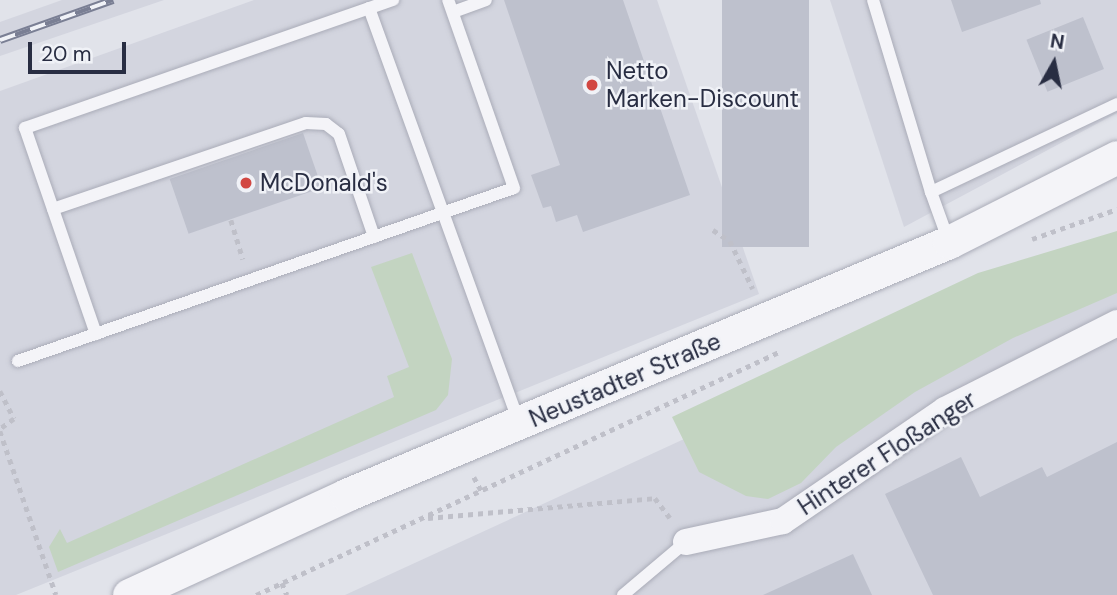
<!DOCTYPE html>
<html>
<head>
<meta charset="utf-8">
<style>
	body { margin:0 }
	#map { position:relative; width:1117px; height:595px; overflow:hidden; background:#e1e3ea; font-family:"DM Sans",sans-serif }
	div>[style] { position:absolute }
	[style*='--x'] { left:calc(var(--x)*1px); top:calc(var(--y)*1px); width:calc(var(--w)*1px); rotate:calc(var(--a)*1deg) }
	.built>* { inset:0; background:#d3d5df }
	.green>* { inset:0; background:#c3d4c1 }
	.building>* { inset:0; background:#bec1cd; transform-origin:0 0 }
	.path>* { height:4.5px; margin-top:-2.25px; transform-origin:0; background:repeating-linear-gradient(90deg,#bfc0c9 0 5px,transparent 0 10px) }
	.roads { filter:drop-shadow(0 0 2px #aaacb8) drop-shadow(0 0 2px #aaacb8) }
	.service>* { height:12px; margin:-6px; padding:0 6px; transform-origin:6px; border-radius:6px; background:#f4f4f8 }
	.minor>* { height:26px; margin:-13px; padding:0 13px; transform-origin:13px; border-radius:13px; background:#f4f4f8 }
	.tertiary>* { height:33px; margin:-16.5px; padding:0 16.5px; transform-origin:16.5px; border-radius:16.5px; background:#f4f4f8 }
	.rail>* { height:8px; margin-top:-4px; transform-origin:0; background:repeating-linear-gradient(90deg,#f0f2f7 0 16px,#7a7f94 0 32px); box-sizing:border-box; border-block:2px solid #7a7f94 }
	.dots>* { width:19px; height:19px; translate:-50% -50%; box-sizing:border-box; border:4px solid #f0f2f7; border-radius:50% }
	span { translate:-50% -50%; white-space:nowrap; text-align:center; line-height:1.15; -webkit-text-stroke:5px #f0f2f7; paint-order:stroke }
	.poi-label { font-size:24px; color:#282d42 }
	.left { translate:0 -50%; text-align:left }
	.street-label { font-size:24px; color:#282d42 }
	.north { position:absolute; left:1019px; top:28px; width:70px; height:70px; -webkit-text-stroke:5px #f0f2f7; paint-order:stroke; rotate:9deg; font-size:19px; font-weight:700; line-height:28px; text-align:center; color:#282d42 }
	.north::after { content:''; display:block; margin:auto; width:24px; height:32px; background:#282d42; clip-path:polygon(50% 0,100% 100%,50% 72%,0 100%) }
	.scale { position:absolute; left:28px; top:42px; width:98px; height:32px; box-sizing:border-box; border:4px solid #282d42; border-top:0; padding-left:9px; font-size:21px; line-height:24px; white-space:nowrap; color:#282d42; -webkit-text-stroke:5px #f0f2f7; paint-order:stroke }
</style>
</head>
<body>
<div id="map">
	<div class="built">
		<div style="clip-path:polygon(62px 0,164px 0,0 56px,0 22px)"></div>
		<div style="clip-path:polygon(254px 0,657px 0,759px 294px,16px 595px,0 595px,0 91px)"></div>
		<div style="clip-path:polygon(830px 0,1117px 0,1117px 113px,904px 227px)"></div>
		<div style="clip-path:polygon(1117px 240px,1117px 595px,345px 595px)"></div>
	</div>
	<div class="green">
		<div style="clip-path:polygon(1117px 231px,1117px 293px,1013px 338px,915px 392px,836px 447px,801px 483px,768px 499px,746px 496px,699px 472px,672px 417px,978px 273px)"></div>
		<div style="clip-path:polygon(412px 253px,452px 359px,448px 395px,436px 410px,58px 572px,49px 547px,60px 529px,67px 543px,394px 397px,387px 376px,409px 367px,371px 267px)"></div>
	</div>
	<div class="building">
		<div style="clip-path:polygon(504px 0,623px 0,690px 195px,583px 232px,577px 215px,556px 222px,551px 206px,543px 208px,531px 175px,560px 165px)"></div>
		<div style="left:722px;top:0;width:87px;height:247px"></div>
		<div style="clip-path:polygon(951px 0,1040px 0,1041px 4px,962px 32px)"></div>
		<div style="left:1083px;top:17px;width:56px;height:61px;rotate:68deg"></div>
		<div style="left:303px;top:133px;width:58px;height:141px;rotate:71deg"></div>
		<div style="clip-path:polygon(1117px 442px,1117px 595px,933px 595px,885px 494px,961px 457px,980px 497px,1042px 467px,1047px 477px)"></div>
		<div style="clip-path:polygon(853px 554px,872px 595px,763px 595px)"></div>
	</div>
	<div class="path">
		<div style="--x:231;--y:220;--w:41;--a:72.9"></div>
		<div style="--x:713;--y:230;--w:20;--a:33"></div>
		<div style="--x:730;--y:241;--w:53;--a:64.4"></div>
		<div style="--x:1032;--y:239;--w:90;--a:-19.4"></div>
		<div style="--x:0;--y:391;--w:31;--a:63"></div>
		<div style="--x:14;--y:419;--w:17;--a:144"></div>
		<div style="--x:0;--y:431;--w:173;--a:71.1"></div>
		<div style="--x:474;--y:477;--w:17;--a:62"></div>
		<div style="--x:428;--y:518;--w:228;--a:-5"></div>
		<div style="--x:655;--y:498;--w:25;--a:53"></div>
		<div style="--x:282;--y:583;--w:13;--a:67"></div>
		<div style="--x:256;--y:595;--w:577;--a:-24.92"></div>
	</div>
	<div class="roads">
		<div class="service">
			<div style="--x:873;--y:0;--w:201;--a:73.2"></div>
			<div style="--x:369;--y:8;--w:438;--a:70.1"></div>
			<div style="--x:453;--y:12;--w:35;--a:-20"></div>
			<div style="--x:53;--y:209;--w:267;--a:-18.8"></div>
			<div style="--x:306;--y:123;--w:20;--a:3"></div>
			<div style="--x:326;--y:124;--w:16;--a:38"></div>
			<div style="--x:339;--y:134;--w:109;--a:71.2"></div>
			<div style="--x:949;--y:242;--w:53;--a:-109.8"></div>
			<div style="--x:931;--y:192;--w:206;--a:-25.3"></div>
			<div style="--x:96;--y:334;--w:218;--a:-109"></div>
			<div style="--x:25;--y:128;--w:390;--a:-19.2"></div>
			<div style="--x:18;--y:361;--w:525;--a:-19.23"></div>
			<div style="--x:514;--y:188;--w:199;--a:-109.3"></div>
			<div style="--x:623;--y:595;--w:82;--a:-40.1"></div>
		</div>
		<div class="minor">
			<div style="--x:686;--y:542;--w:99;--a:-12.2"></div>
			<div style="--x:783;--y:521;--w:196;--a:-34.4"></div>
			<div style="--x:945;--y:410;--w:193;--a:-26.8"></div>
		</div>
		<div class="tertiary">
			<div style="--x:129;--y:595;--w:239;--a:-24.7"></div>
			<div style="--x:346;--y:495;--w:654;--a:-22.76"></div>
			<div style="--x:949;--y:242;--w:188;--a:-26.8"></div>
		</div>
	</div>
	<div class="rail">
		<div style="--x:0;--y:40;--w:120;--a:-19.5"></div>
	</div>
	<div class="dots">
		<div style="left:592px;top:85px;background:#d24742"></div>
		<div style="left:246px;top:183px;background:#d24742"></div>
	</div>
	<div class="poi-label">
		<span class="left" style="left:606px;top:85px">Netto<br>Marken-Discount</span>
		<span class="left" style="left:260px;top:183px">McDonald's</span>
	</div>
	<div class="street-label">
		<span style="left:625px;top:380px;rotate:-23deg">Neustadter Straße</span>
		<span style="left:887px;top:453px;rotate:-33deg">Hinterer Floßanger</span>
	</div>
	<div class="north">N</div>
	<div class="scale">20 m</div>
</div>
</body>
</html>
